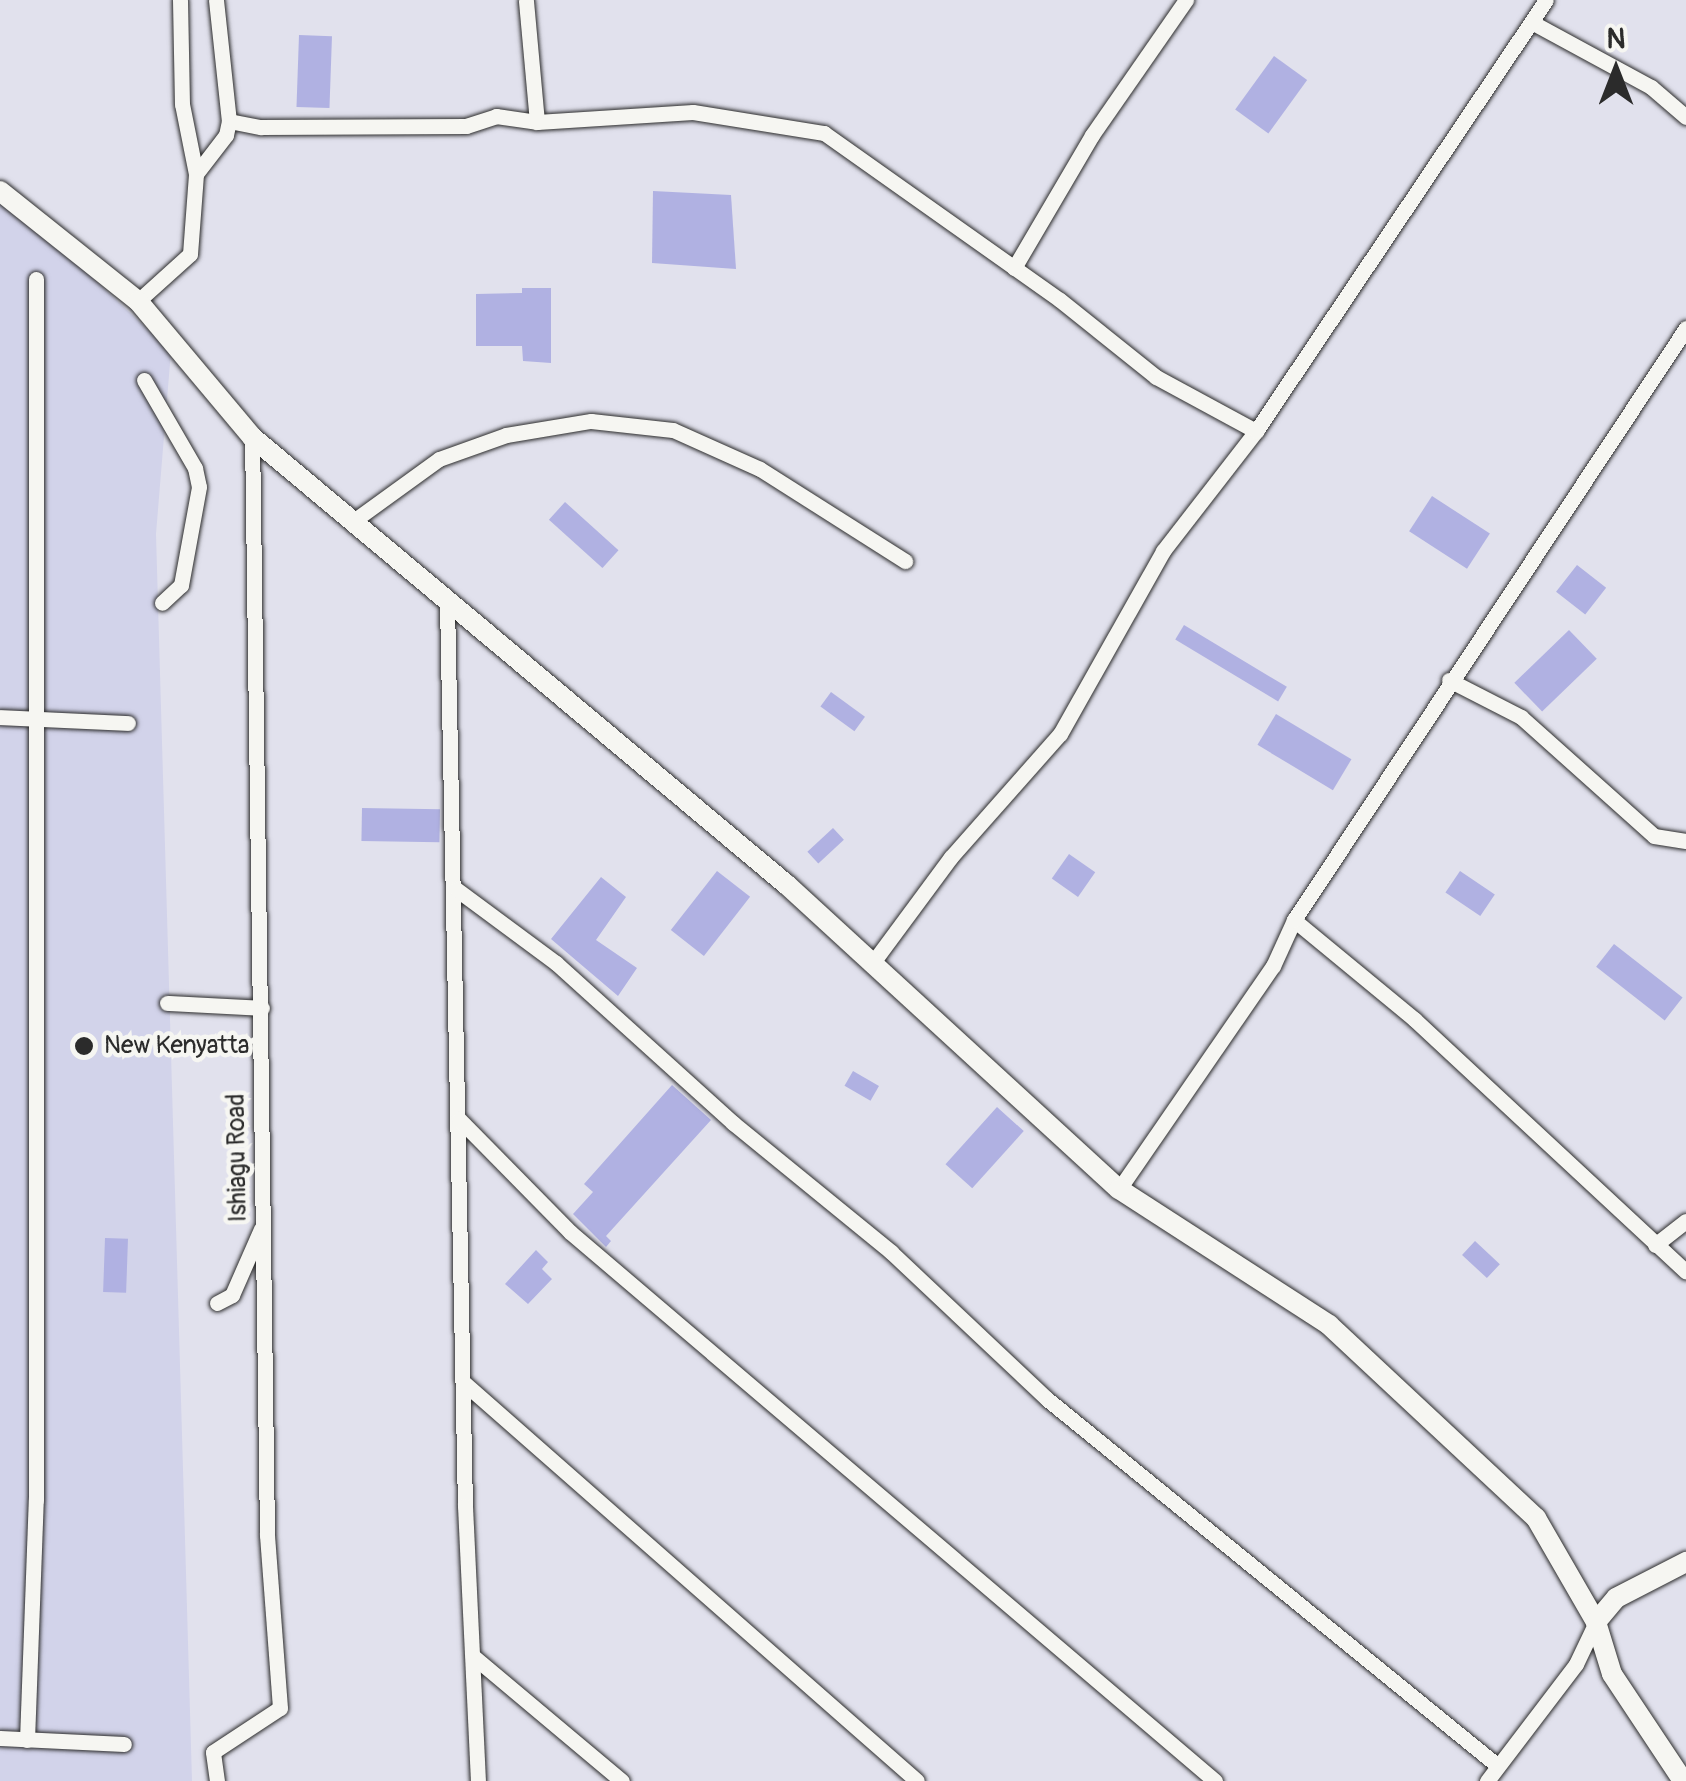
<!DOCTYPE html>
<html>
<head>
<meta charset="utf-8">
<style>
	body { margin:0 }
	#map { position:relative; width:1686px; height:1781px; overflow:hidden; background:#e1e1ed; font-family:Pangolin,sans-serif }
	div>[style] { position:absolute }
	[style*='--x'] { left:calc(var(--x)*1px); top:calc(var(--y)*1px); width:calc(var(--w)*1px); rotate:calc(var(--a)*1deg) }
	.built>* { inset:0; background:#d2d3ea }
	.building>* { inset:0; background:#b0b1e2; transform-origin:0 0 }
	.roads { filter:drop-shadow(0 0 2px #2b2b2b) drop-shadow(0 0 2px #2b2b2b) }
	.minor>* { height:15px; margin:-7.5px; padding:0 7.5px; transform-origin:7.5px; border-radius:7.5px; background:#f6f6f2 }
	.tertiary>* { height:20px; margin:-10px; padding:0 10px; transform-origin:10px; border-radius:10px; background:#f6f6f2 }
	.dots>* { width:28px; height:28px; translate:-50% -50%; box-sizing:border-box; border:5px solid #f6f6f2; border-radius:50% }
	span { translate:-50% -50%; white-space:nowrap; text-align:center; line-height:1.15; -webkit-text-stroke:9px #f6f6f2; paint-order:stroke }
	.poi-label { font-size:25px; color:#2b2b2b }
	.left { translate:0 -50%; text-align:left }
	.street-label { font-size:25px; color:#2b2b2b }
	.north { position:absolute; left:1566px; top:20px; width:100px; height:100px; -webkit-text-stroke:8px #f6f6f2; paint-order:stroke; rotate:0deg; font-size:28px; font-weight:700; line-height:40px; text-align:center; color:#2b2b2b }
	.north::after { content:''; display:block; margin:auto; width:35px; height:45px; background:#2b2b2b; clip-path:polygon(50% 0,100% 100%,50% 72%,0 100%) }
</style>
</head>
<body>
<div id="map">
	<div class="built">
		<div style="clip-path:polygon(0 192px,171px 351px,156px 534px,192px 1781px,0 1781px)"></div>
	</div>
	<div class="building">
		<div style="left:299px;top:35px;width:33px;height:72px;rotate:2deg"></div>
		<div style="left:1274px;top:56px;width:41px;height:66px;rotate:36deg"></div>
		<div style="clip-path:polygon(653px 191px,731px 195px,736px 269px,652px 263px)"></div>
		<div style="clip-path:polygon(522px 288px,551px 288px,551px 363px,523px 361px,522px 346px,476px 346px,476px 294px,522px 293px)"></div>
		<div style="left:1432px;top:496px;width:69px;height:42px;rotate:33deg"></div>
		<div style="left:565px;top:502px;width:72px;height:24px;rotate:42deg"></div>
		<div style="left:1577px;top:565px;width:37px;height:34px;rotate:38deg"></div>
		<div style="left:1184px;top:625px;width:120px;height:17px;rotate:31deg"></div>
		<div style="left:1569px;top:630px;width:40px;height:76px;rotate:46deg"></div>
		<div style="left:831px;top:692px;width:42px;height:18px;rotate:36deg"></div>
		<div style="left:1276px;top:714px;width:88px;height:36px;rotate:31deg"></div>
		<div style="left:362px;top:808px;width:78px;height:33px;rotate:1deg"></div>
		<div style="left:833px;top:828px;width:16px;height:35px;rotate:47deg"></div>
		<div style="left:1069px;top:854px;width:32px;height:30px;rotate:35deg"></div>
		<div style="left:717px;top:871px;width:42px;height:75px;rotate:38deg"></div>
		<div style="left:1460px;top:871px;width:42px;height:26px;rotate:34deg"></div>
		<div style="clip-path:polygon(601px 877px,626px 897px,596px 940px,637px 968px,618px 996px,551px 939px)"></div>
		<div style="left:1614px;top:944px;width:87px;height:29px;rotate:38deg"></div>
		<div style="left:853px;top:1071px;width:30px;height:17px;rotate:30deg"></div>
		<div style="clip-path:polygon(672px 1085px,711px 1120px,606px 1236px,611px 1241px,606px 1247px,573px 1214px,593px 1192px,584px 1184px)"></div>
		<div style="left:997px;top:1107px;width:36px;height:77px;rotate:42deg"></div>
		<div style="left:105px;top:1238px;width:23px;height:54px;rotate:2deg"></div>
		<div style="left:1475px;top:1241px;width:34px;height:19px;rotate:43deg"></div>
		<div style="clip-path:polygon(536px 1250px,548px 1262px,542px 1269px,552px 1279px,528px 1304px,505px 1284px)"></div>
	</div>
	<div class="roads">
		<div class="minor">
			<div style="--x:216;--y:0;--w:122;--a:83.9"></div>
			<div style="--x:229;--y:121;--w:33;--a:11"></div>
			<div style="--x:261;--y:127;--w:205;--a:-0.3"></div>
			<div style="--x:466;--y:126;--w:32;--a:-18"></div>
			<div style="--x:496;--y:116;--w:41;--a:8.3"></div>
			<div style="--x:537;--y:122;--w:122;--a:-95.2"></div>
			<div style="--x:1535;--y:24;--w:132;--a:28.5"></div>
			<div style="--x:1651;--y:87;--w:46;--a:40.6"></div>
			<div style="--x:537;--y:122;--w:156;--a:-3.7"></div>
			<div style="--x:693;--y:112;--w:133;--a:9.1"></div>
			<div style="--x:824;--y:133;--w:289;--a:35.3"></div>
			<div style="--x:1060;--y:300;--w:123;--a:38.7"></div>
			<div style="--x:1156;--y:377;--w:114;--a:28.4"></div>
			<div style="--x:196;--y:174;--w:49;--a:-52.4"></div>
			<div style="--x:226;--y:135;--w:14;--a:-78"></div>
			<div style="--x:1014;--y:268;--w:154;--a:-59.6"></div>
			<div style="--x:1092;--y:135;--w:165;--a:-55.2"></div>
			<div style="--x:138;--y:301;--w:70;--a:-42.1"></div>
			<div style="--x:190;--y:254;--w:80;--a:-85.7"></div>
			<div style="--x:196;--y:174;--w:71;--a:-101.3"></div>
			<div style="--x:182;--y:104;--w:104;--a:-91.1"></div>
			<div style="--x:144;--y:380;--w:102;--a:59.9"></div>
			<div style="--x:195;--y:468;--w:19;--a:78"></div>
			<div style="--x:199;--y:487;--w:100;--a:100.4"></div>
			<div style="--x:181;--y:585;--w:26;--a:137"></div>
			<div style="--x:352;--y:522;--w:107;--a:-35.9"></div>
			<div style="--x:439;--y:459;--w:71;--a:-19.7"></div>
			<div style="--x:506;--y:435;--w:86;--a:-9.4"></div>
			<div style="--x:591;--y:421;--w:82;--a:6.3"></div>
			<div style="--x:673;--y:430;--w:95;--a:24.1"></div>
			<div style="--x:760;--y:469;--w:172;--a:32.4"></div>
			<div style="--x:447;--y:603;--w:903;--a:88.86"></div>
			<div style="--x:465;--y:1506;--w:275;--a:87.3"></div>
			<div style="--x:1449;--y:680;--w:81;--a:27.2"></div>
			<div style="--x:1521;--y:717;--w:178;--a:41.8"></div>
			<div style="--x:1654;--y:836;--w:32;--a:9"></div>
			<div style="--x:0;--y:717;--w:128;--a:2.7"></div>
			<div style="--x:456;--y:889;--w:124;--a:36.5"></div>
			<div style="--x:556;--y:963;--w:239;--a:42.1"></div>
			<div style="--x:733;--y:1123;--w:204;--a:39.2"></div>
			<div style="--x:891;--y:1252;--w:214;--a:43.3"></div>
			<div style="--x:1047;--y:1399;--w:581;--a:39.14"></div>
			<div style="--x:1294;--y:920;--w:156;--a:39.5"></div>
			<div style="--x:1414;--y:1019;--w:371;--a:42.9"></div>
			<div style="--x:874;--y:961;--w:129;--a:-53.5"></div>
			<div style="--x:951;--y:857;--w:164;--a:-48.5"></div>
			<div style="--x:1060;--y:734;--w:210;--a:-60.6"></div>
			<div style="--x:1163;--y:551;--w:152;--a:-52.2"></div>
			<div style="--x:1256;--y:431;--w:519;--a:-56.07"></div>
			<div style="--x:167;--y:1003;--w:95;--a:3"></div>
			<div style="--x:459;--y:1119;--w:158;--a:45.5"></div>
			<div style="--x:570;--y:1232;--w:847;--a:40.4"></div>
			<div style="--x:1119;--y:1189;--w:271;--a:-55.4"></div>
			<div style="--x:1273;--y:966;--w:51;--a:-65.5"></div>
			<div style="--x:1294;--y:920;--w:710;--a:-56.49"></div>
			<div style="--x:1655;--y:1245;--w:39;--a:-38"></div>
			<div style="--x:217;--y:1303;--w:17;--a:-28"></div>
			<div style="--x:232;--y:1295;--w:72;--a:-66.3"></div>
			<div style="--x:463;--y:1382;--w:604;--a:41.31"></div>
			<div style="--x:474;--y:1657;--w:193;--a:40"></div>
			<div style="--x:0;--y:1738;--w:124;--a:2.8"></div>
			<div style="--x:27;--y:1740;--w:240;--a:-87.9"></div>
			<div style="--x:36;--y:1500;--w:1221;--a:-90"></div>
			<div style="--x:217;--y:1781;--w:29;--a:-98"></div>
			<div style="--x:213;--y:1752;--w:80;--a:-33.3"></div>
			<div style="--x:280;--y:1708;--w:173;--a:-94.3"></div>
			<div style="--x:267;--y:1535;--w:1098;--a:-90.78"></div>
			<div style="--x:1487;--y:1781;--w:147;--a:-52.7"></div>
			<div style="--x:1576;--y:1664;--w:47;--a:-64.5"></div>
		</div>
		<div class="tertiary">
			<div style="--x:0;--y:191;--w:176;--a:38.6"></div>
			<div style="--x:138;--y:301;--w:177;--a:50"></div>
			<div style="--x:252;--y:437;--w:698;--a:39.94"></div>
			<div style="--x:787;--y:885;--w:450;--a:42.5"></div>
			<div style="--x:1119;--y:1189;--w:250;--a:32.9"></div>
			<div style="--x:1329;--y:1325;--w:283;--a:43"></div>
			<div style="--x:1536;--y:1518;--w:120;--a:60"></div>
			<div style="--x:1596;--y:1622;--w:54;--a:72.9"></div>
			<div style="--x:1612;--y:1674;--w:128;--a:56.4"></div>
			<div style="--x:1596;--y:1622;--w:31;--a:-50"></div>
			<div style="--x:1616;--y:1598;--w:79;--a:-27.2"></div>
		</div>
	</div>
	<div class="dots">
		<div style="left:84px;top:1046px;background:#2b2b2b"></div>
	</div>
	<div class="poi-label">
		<span class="left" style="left:104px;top:1046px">New Kenyatta</span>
	</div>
	<div class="street-label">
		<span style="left:238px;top:1158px;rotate:-91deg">Ishiagu Road</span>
	</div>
	<div class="north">N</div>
</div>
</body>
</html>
